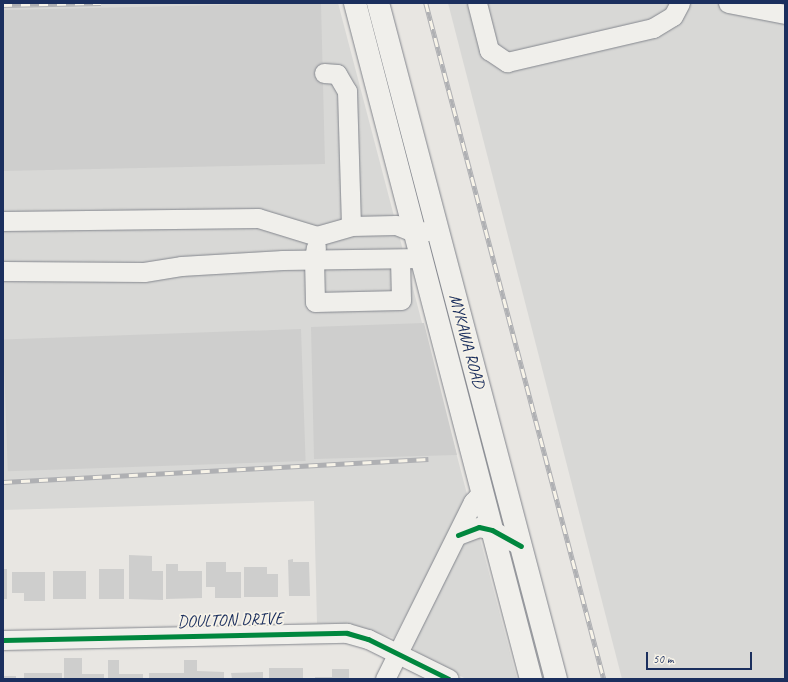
<!DOCTYPE html>
<html>
<head>
<meta charset="utf-8">
<style>
	body { margin:0 }
	#map { position:relative; width:788px; height:682px; overflow:hidden; background:#e8e6e2; font-family:Caveat,sans-serif }
	div>[style] { position:absolute }
	[style*='--x'] { left:calc(var(--x)*1px); top:calc(var(--y)*1px); width:calc(var(--w)*1px); rotate:calc(var(--a)*1deg) }
	.built>* { inset:0; background:#d8d8d6 }
	.building>* { inset:0; background:#cececd; transform-origin:0 0 }
	.roads { filter:drop-shadow(0 0 1px #83868d) drop-shadow(0 0 1px #83868d) }
	.minor>* { height:19px; margin:-9.5px; padding:0 9.5px; transform-origin:9.5px; border-radius:9.5px; background:#f0efeb }
	.major>* { height:22px; margin:-11px; padding:0 11px; transform-origin:11px; border-radius:11px; background:#f0efeb }
	.rail>* { height:4.5px; margin-top:-2.25px; transform-origin:0; background:repeating-linear-gradient(90deg,#f7f3e8 0 9px,#afb0b3 0 18px); box-sizing:border-box; border-block:1px solid #afb0b3 }
	.cycleway>* { height:5px; margin:-2.5px; padding:0 2.5px; transform-origin:2.5px; border-radius:2.5px; background:#00873e }
	span { translate:-50% -50%; white-space:nowrap; text-align:center; line-height:1.15; -webkit-text-stroke:3.5px #f7f3e8; paint-order:stroke }
	.street-label { font-size:17px; color:#1b2f5e }
	.frame { position:absolute; inset:0; border:4px solid #1b2f5e; pointer-events:none }
	.scale { position:absolute; left:646px; top:652px; width:106px; height:18px; box-sizing:border-box; border:2px solid #1b2f5e; border-top:0; padding-left:5px; font-size:12px; line-height:14px; white-space:nowrap; color:#1b2f5e; -webkit-text-stroke:3px #f7f3e8; paint-order:stroke }
</style>
</head>
<body>
<div id="map">
	<div class="built">
		<div style="clip-path:polygon(3px 3px,338px 3px,468px 498px,394px 638px,347px 624px,317px 623px,314px 501px,3px 510px)"></div>
		<div style="clip-path:polygon(448px 3px,785px 3px,785px 679px,622px 679px)"></div>
		<div style="clip-path:polygon(479px 535px,517px 679px,466px 679px,418px 654px,412px 647px,462px 546px)"></div>
	</div>
	<div class="building">
		<div style="clip-path:polygon(307px 3px,321px 3px,325px 164px,3px 171px,3px 10px)"></div>
		<div style="clip-path:polygon(424px 323px,457px 455px,314px 459px,311px 327px)"></div>
		<div style="left:301px;top:329px;width:132px;height:298px;rotate:88deg"></div>
		<div style="clip-path:polygon(129px 555px,152px 556px,152px 571px,163px 571px,163px 600px,129px 599px)"></div>
		<div style="clip-path:polygon(293px 559px,293px 562px,309px 562px,310px 596px,289px 596px,288px 560px)"></div>
		<div style="clip-path:polygon(206px 562px,226px 562px,226px 572px,241px 572px,241px 598px,215px 598px,215px 587px,206px 587px)"></div>
		<div style="clip-path:polygon(166px 564px,178px 564px,178px 571px,202px 571px,202px 598px,166px 599px)"></div>
		<div style="clip-path:polygon(244px 567px,267px 567px,267px 574px,278px 574px,278px 597px,244px 597px)"></div>
		<div style="left:3px;top:569px;width:4px;height:30px"></div>
		<div style="left:99px;top:569px;width:25px;height:30px"></div>
		<div style="left:53px;top:571px;width:33px;height:28px"></div>
		<div style="clip-path:polygon(12px 572px,45px 572px,45px 601px,24px 601px,24px 593px,12px 593px)"></div>
		<div style="clip-path:polygon(64px 658px,82px 658px,82px 674px,104px 674px,104px 679px,64px 679px)"></div>
		<div style="clip-path:polygon(108px 660px,119px 660px,119px 674px,143px 674px,143px 679px,108px 679px)"></div>
		<div style="clip-path:polygon(184px 660px,197px 660px,197px 671px,224px 672px,224px 679px,149px 679px,149px 673px,184px 673px)"></div>
		<div style="left:269px;top:668px;width:34px;height:11px"></div>
		<div style="clip-path:polygon(332px 669px,349px 669px,349px 679px,315px 679px,315px 677px,332px 677px)"></div>
		<div style="clip-path:polygon(263px 672px,263px 679px,232px 679px,231px 673px)"></div>
		<div style="left:24px;top:673px;width:38px;height:6px"></div>
		<div style="left:3px;top:676px;width:13px;height:3px"></div>
	</div>
	<div class="roads">
		<div class="minor">
			<div style="--x:477;--y:3;--w:49;--a:75.7"></div>
			<div style="--x:489;--y:50;--w:22;--a:34"></div>
			<div style="--x:507;--y:62;--w:150;--a:-13.1"></div>
			<div style="--x:653;--y:28;--w:23;--a:-31"></div>
			<div style="--x:673;--y:16;--w:15;--a:-62"></div>
			<div style="--x:728;--y:3;--w:58;--a:10.9"></div>
			<div style="--x:324;--y:73;--w:13;--a:4"></div>
			<div style="--x:337;--y:74;--w:20;--a:60"></div>
			<div style="--x:347;--y:91;--w:135;--a:88.3"></div>
			<div style="--x:3;--y:221;--w:255;--a:-0.7"></div>
			<div style="--x:258;--y:218;--w:62;--a:17"></div>
			<div style="--x:317;--y:236;--w:35;--a:-16"></div>
			<div style="--x:351;--y:226;--w:45;--a:-1.3"></div>
			<div style="--x:396;--y:225;--w:18;--a:22"></div>
			<div style="--x:413;--y:232;--w:15;--a:-4"></div>
			<div style="--x:316;--y:247;--w:11;--a:100"></div>
			<div style="--x:314;--y:258;--w:44;--a:88.7"></div>
			<div style="--x:315;--y:302;--w:86;--a:-1.3"></div>
			<div style="--x:401;--y:300;--w:41;--a:-91.4"></div>
			<div style="--x:3;--y:271;--w:141;--a:0.4"></div>
			<div style="--x:144;--y:272;--w:37;--a:-9"></div>
			<div style="--x:181;--y:266;--w:102;--a:-3.4"></div>
			<div style="--x:283;--y:260;--w:138;--a:-0.8"></div>
			<div style="--x:458;--y:535;--w:22;--a:-21"></div>
			<div style="--x:479;--y:527;--w:13;--a:13"></div>
			<div style="--x:492;--y:530;--w:33;--a:29"></div>
			<div style="--x:3;--y:640;--w:344;--a:-1.2"></div>
			<div style="--x:347;--y:633;--w:22;--a:16"></div>
			<div style="--x:368;--y:639;--w:90;--a:26.3"></div>
			<div style="--x:385;--y:679;--w:198;--a:-63.6"></div>
			<div style="--x:473;--y:502;--w:13;--a:-48"></div>
		</div>
		<div class="major">
			<div style="--x:355;--y:3;--w:699;--a:75.41"></div>
			<div style="--x:378;--y:3;--w:699;--a:75.25"></div>
		</div>
	</div>
	<div class="rail">
		<div style="--x:426;--y:3;--w:699;--a:75.25"></div>
		<div style="--x:3;--y:5;--w:98;--a:-1.2"></div>
		<div style="--x:3;--y:482;--w:426;--a:-3.1"></div>
	</div>
	<div class="cycleway">
		<div style="--x:458;--y:535;--w:22;--a:-21"></div>
		<div style="--x:479;--y:527;--w:13;--a:13"></div>
		<div style="--x:492;--y:530;--w:33;--a:29"></div>
		<div style="--x:3;--y:640;--w:344;--a:-1.2"></div>
		<div style="--x:347;--y:633;--w:22;--a:16"></div>
		<div style="--x:368;--y:639;--w:90;--a:26.3"></div>
	</div>
	<div class="street-label">
		<span style="left:467px;top:341px;rotate:75deg">MYKAWA ROAD</span>
		<span style="left:230px;top:620px;rotate:-2deg">DOULTON DRIVE</span>
	</div>
	<div class="frame"></div>
	<div class="scale">50 m</div>
</div>
</body>
</html>
